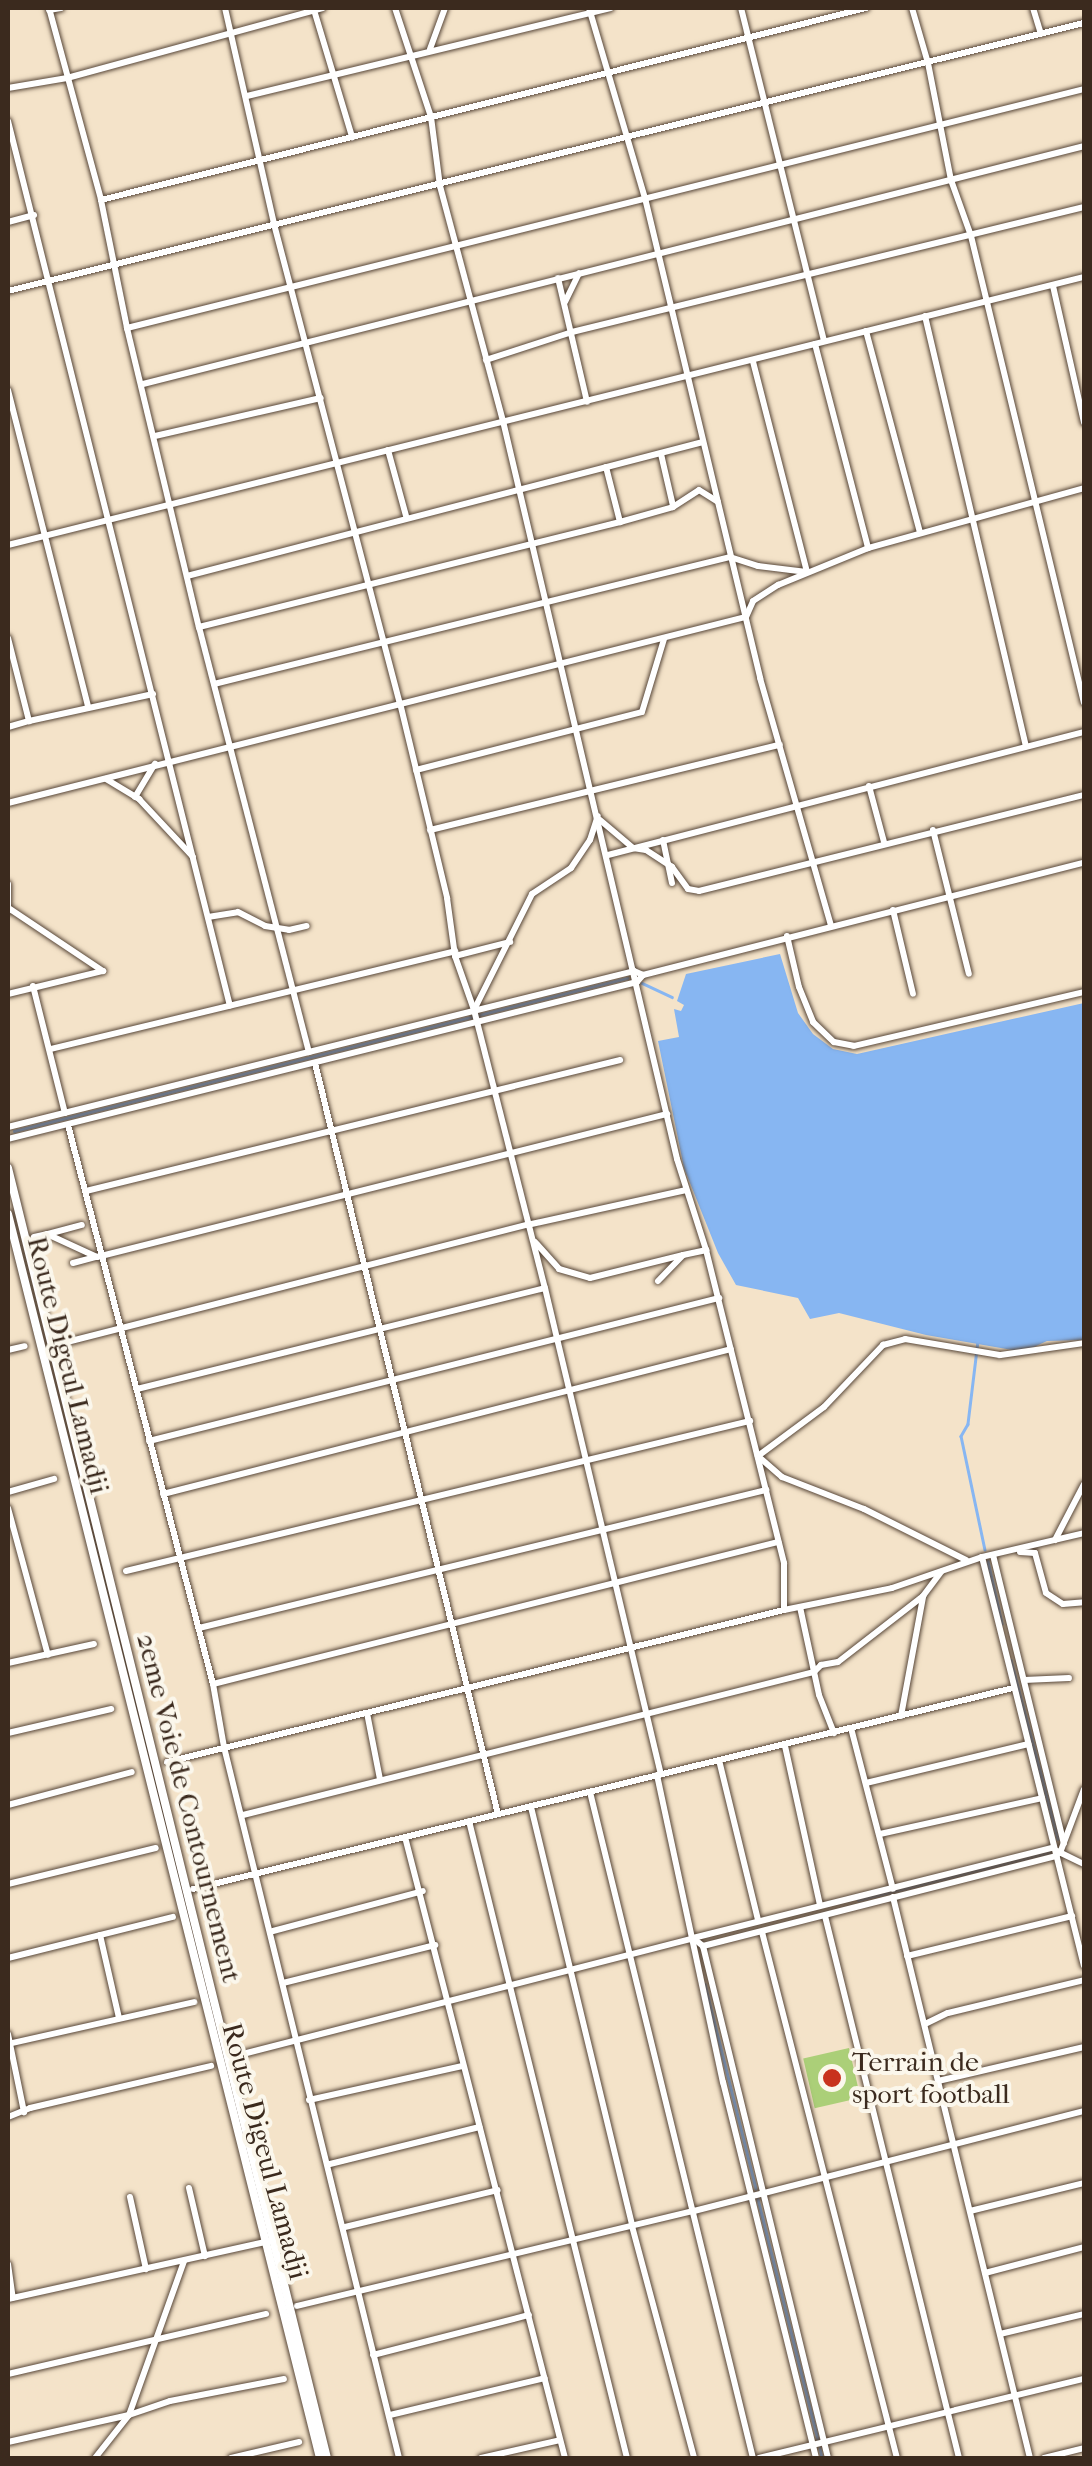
<!DOCTYPE html>
<html>
<head>
<meta charset="utf-8">
<style>
	body { margin:0 }
	#map { position:relative; width:1092px; height:2466px; overflow:hidden; background:#f4e3c9; font-family:"IM FELL French Canon",serif }
	div>[style] { position:absolute }
	[style*='--x'] { left:calc(var(--x)*1px); top:calc(var(--y)*1px); width:calc(var(--w)*1px); rotate:calc(var(--a)*1deg) }
	.green>* { inset:0; background:#abcf78; transform-origin:0 0 }
	.water>* { inset:0; background:#87b6f2 }
	.stream>* { height:2.5px; margin:-1.25px; padding:0 1.25px; transform-origin:1.25px; border-radius:1.25px; background:#87b6f2 }
	.roads { filter:drop-shadow(0 0 2px #574638) drop-shadow(0 0 2px #574638) }
	.minor>* { height:6px; margin:-3px; padding:0 3px; transform-origin:3px; border-radius:3px; background:#fff }
	.major>* { height:8px; margin:-4px; padding:0 4px; transform-origin:4px; border-radius:4px; background:#fff }
	.dots>* { width:28px; height:28px; translate:-50% -50%; box-sizing:border-box; border:5px solid #fbf7ec; border-radius:50% }
	span { translate:-50% -50%; white-space:nowrap; text-align:center; line-height:1.15; -webkit-text-stroke:8px #fbf7ec; paint-order:stroke }
	.street-label { font-size:28px; color:#3b2a1e }
	.poi-label { font-size:28px; color:#3b2a1e }
	.left { translate:0 -50%; text-align:left }
	.frame { position:absolute; inset:0; border:10px solid #3b2a1e; pointer-events:none }
</style>
</head>
<body>
<div id="map">
	<div class="green">
		<div style="left:849px;top:2048px;width:51px;height:47px;rotate:77deg"></div>
	</div>
	<div class="water">
		<div style="clip-path:polygon(780px 954px,798px 1013px,813px 1034px,833px 1049px,857px 1054px,1084px 1003px,1084px 1340px,1047px 1341px,1023px 1352px,926px 1335px,839px 1313px,810px 1319px,798px 1298px,736px 1285px,718px 1253px,684px 1168px,658px 1041px,679px 1037px,674px 1009px,681px 1011px,684px 1005px,677px 1001px,686px 974px)"></div>
	</div>
	<div class="stream">
		<div style="--x:642;--y:983;--w:33;--a:25"></div>
		<div style="--x:14;--y:1131;--w:632;--a:-14.01"></div>
		<div style="--x:978;--y:1341;--w:84;--a:96.9"></div>
		<div style="--x:968;--y:1424;--w:14;--a:120"></div>
		<div style="--x:961;--y:1436;--w:116;--a:78.1"></div>
		<div style="--x:988;--y:1561;--w:64;--a:77.3"></div>
		<div style="--x:1011;--y:1660;--w:185;--a:75.3"></div>
		<div style="--x:858;--y:1900;--w:199;--a:-14"></div>
		<div style="--x:705;--y:1984;--w:211;--a:76"></div>
		<div style="--x:758;--y:2199;--w:248;--a:76"></div>
		<div style="--x:820;--y:2448;--w:10;--a:79"></div>
	</div>
	<div class="roads">
		<div class="minor">
			<div style="--x:49;--y:8;--w:199;--a:74.8"></div>
			<div style="--x:101;--y:200;--w:131;--a:78.5"></div>
			<div style="--x:127;--y:328;--w:308;--a:76.5"></div>
			<div style="--x:199;--y:627;--w:439;--a:75.5"></div>
			<div style="--x:225;--y:8;--w:221;--a:77.2"></div>
			<div style="--x:274;--y:224;--w:495;--a:75.3"></div>
			<div style="--x:400;--y:703;--w:201;--a:76.4"></div>
			<div style="--x:447;--y:898;--w:59;--a:82.1"></div>
			<div style="--x:455;--y:956;--w:57;--a:70.6"></div>
			<div style="--x:474;--y:1010;--w:287;--a:75.7"></div>
			<div style="--x:545;--y:1288;--w:500;--a:76.6"></div>
			<div style="--x:395;--y:8;--w:115;--a:71.7"></div>
			<div style="--x:431;--y:117;--w:70;--a:82.6"></div>
			<div style="--x:440;--y:186;--w:243;--a:75"></div>
			<div style="--x:503;--y:421;--w:758;--a:76.73"></div>
			<div style="--x:677;--y:1159;--w:96;--a:72.3"></div>
			<div style="--x:706;--y:1250;--w:323;--a:76"></div>
			<div style="--x:784;--y:1563;--w:47;--a:90"></div>
			<div style="--x:589;--y:8;--w:198;--a:73.6"></div>
			<div style="--x:645;--y:198;--w:494;--a:76.5"></div>
			<div style="--x:760;--y:678;--w:258;--a:74"></div>
			<div style="--x:741;--y:8;--w:343;--a:76"></div>
			<div style="--x:912;--y:8;--w:57;--a:73.8"></div>
			<div style="--x:928;--y:63;--w:119;--a:78.9"></div>
			<div style="--x:951;--y:180;--w:59;--a:70.3"></div>
			<div style="--x:971;--y:236;--w:480;--a:76.4"></div>
			<div style="--x:1033;--y:8;--w:27;--a:73"></div>
			<div style="--x:49;--y:10;--w:12;--a:-9"></div>
			<div style="--x:314;--y:10;--w:133;--a:73.3"></div>
			<div style="--x:430;--y:49;--w:44;--a:-69.9"></div>
			<div style="--x:8;--y:88;--w:60;--a:-9.6"></div>
			<div style="--x:67;--y:78;--w:265;--a:-15.3"></div>
			<div style="--x:247;--y:96;--w:374;--a:-13.6"></div>
			<div style="--x:8;--y:121;--w:912;--a:75.92"></div>
			<div style="--x:101;--y:200;--w:789;--a:-14.09"></div>
			<div style="--x:8;--y:222;--w:27;--a:-15"></div>
			<div style="--x:558;--y:278;--w:127;--a:76.8"></div>
			<div style="--x:1053;--y:286;--w:140;--a:77.2"></div>
			<div style="--x:8;--y:291;--w:1109;--a:-13.99"></div>
			<div style="--x:565;--y:302;--w:32;--a:-64"></div>
			<div style="--x:925;--y:316;--w:441;--a:76.8"></div>
			<div style="--x:127;--y:328;--w:986;--a:-14.02"></div>
			<div style="--x:866;--y:331;--w:209;--a:75"></div>
			<div style="--x:815;--y:344;--w:211;--a:75.4"></div>
			<div style="--x:486;--y:360;--w:90;--a:-18"></div>
			<div style="--x:572;--y:332;--w:527;--a:-13.72"></div>
			<div style="--x:143;--y:384;--w:971;--a:-14.19"></div>
			<div style="--x:8;--y:390;--w:327;--a:75.8"></div>
			<div style="--x:155;--y:436;--w:170;--a:-12.9"></div>
			<div style="--x:388;--y:450;--w:68;--a:74.7"></div>
			<div style="--x:661;--y:454;--w:53;--a:77"></div>
			<div style="--x:606;--y:467;--w:57;--a:75.7"></div>
			<div style="--x:8;--y:545;--w:1109;--a:-13.99"></div>
			<div style="--x:187;--y:576;--w:533;--a:-14.56"></div>
			<div style="--x:199;--y:627;--w:434;--a:-14"></div>
			<div style="--x:620;--y:522;--w:55;--a:-15.8"></div>
			<div style="--x:673;--y:507;--w:31;--a:-33"></div>
			<div style="--x:699;--y:490;--w:22;--a:32"></div>
			<div style="--x:8;--y:638;--w:86;--a:75.8"></div>
			<div style="--x:29;--y:721;--w:127;--a:-12.3"></div>
			<div style="--x:214;--y:684;--w:531;--a:-13.83"></div>
			<div style="--x:730;--y:557;--w:29;--a:18"></div>
			<div style="--x:758;--y:566;--w:49;--a:7"></div>
			<div style="--x:807;--y:572;--w:218;--a:-104.4"></div>
			<div style="--x:8;--y:727;--w:22;--a:-16"></div>
			<div style="--x:416;--y:770;--w:233;--a:-14.4"></div>
			<div style="--x:642;--y:712;--w:76;--a:-73.2"></div>
			<div style="--x:106;--y:779;--w:39;--a:31"></div>
			<div style="--x:139;--y:799;--w:79;--a:47"></div>
			<div style="--x:869;--y:786;--w:58;--a:75"></div>
			<div style="--x:135;--y:797;--w:39;--a:-59"></div>
			<div style="--x:8;--y:803;--w:761;--a:-14.15"></div>
			<div style="--x:746;--y:617;--w:17;--a:-66"></div>
			<div style="--x:753;--y:601;--w:30;--a:-33"></div>
			<div style="--x:778;--y:585;--w:97;--a:-22.3"></div>
			<div style="--x:868;--y:548;--w:224;--a:-15.5"></div>
			<div style="--x:600;--y:820;--w:43;--a:40.3"></div>
			<div style="--x:633;--y:848;--w:13;--a:9"></div>
			<div style="--x:646;--y:850;--w:31;--a:33"></div>
			<div style="--x:672;--y:867;--w:27;--a:54"></div>
			<div style="--x:688;--y:889;--w:11;--a:10"></div>
			<div style="--x:699;--y:891;--w:397;--a:-14"></div>
			<div style="--x:430;--y:830;--w:360;--a:-13.7"></div>
			<div style="--x:933;--y:830;--w:148;--a:76"></div>
			<div style="--x:663;--y:840;--w:44;--a:78.2"></div>
			<div style="--x:608;--y:855;--w:492;--a:-14.5"></div>
			<div style="--x:8;--y:884;--w:27;--a:90"></div>
			<div style="--x:10;--y:909;--w:112;--a:33.7"></div>
			<div style="--x:893;--y:910;--w:86;--a:76.6"></div>
			<div style="--x:208;--y:917;--w:30;--a:-9"></div>
			<div style="--x:238;--y:912;--w:30;--a:27"></div>
			<div style="--x:265;--y:926;--w:24;--a:9"></div>
			<div style="--x:289;--y:930;--w:18;--a:-13"></div>
			<div style="--x:787;--y:936;--w:52;--a:76.8"></div>
			<div style="--x:799;--y:987;--w:38;--a:68"></div>
			<div style="--x:813;--y:1022;--w:29;--a:44"></div>
			<div style="--x:834;--y:1042;--w:20;--a:11"></div>
			<div style="--x:854;--y:1046;--w:236;--a:-13.2"></div>
			<div style="--x:455;--y:956;--w:57;--a:-14.3"></div>
			<div style="--x:643;--y:975;--w:455;--a:-14.3"></div>
			<div style="--x:33;--y:986;--w:131;--a:75.9"></div>
			<div style="--x:8;--y:994;--w:98;--a:-13.6"></div>
			<div style="--x:474;--y:1010;--w:130;--a:-63.4"></div>
			<div style="--x:532;--y:894;--w:47;--a:-33.7"></div>
			<div style="--x:571;--y:868;--w:34;--a:-56"></div>
			<div style="--x:590;--y:840;--w:25;--a:-72"></div>
			<div style="--x:51;--y:1049;--w:416;--a:-13.6"></div>
			<div style="--x:315;--y:1063;--w:773;--a:76.31"></div>
			<div style="--x:68;--y:1125;--w:577;--a:75.46"></div>
			<div style="--x:213;--y:1684;--w:64;--a:80.1"></div>
			<div style="--x:224;--y:1747;--w:732;--a:76.17"></div>
			<div style="--x:8;--y:1127;--w:645;--a:-13.99"></div>
			<div style="--x:634;--y:971;--w:10;--a:24"></div>
			<div style="--x:643;--y:975;--w:9;--a:131"></div>
			<div style="--x:637;--y:982;--w:648;--a:165.99"></div>
			<div style="--x:86;--y:1191;--w:550;--a:-13.78"></div>
			<div style="--x:48;--y:1234;--w:35;--a:-15"></div>
			<div style="--x:34;--y:1237;--w:13;--a:-13"></div>
			<div style="--x:47;--y:1234;--w:55;--a:24.7"></div>
			<div style="--x:97;--y:1257;--w:588;--a:-14.08"></div>
			<div style="--x:535;--y:1242;--w:36;--a:48"></div>
			<div style="--x:559;--y:1269;--w:32;--a:16"></div>
			<div style="--x:590;--y:1278;--w:96;--a:-13.9"></div>
			<div style="--x:73;--y:1263;--w:24;--a:-15"></div>
			<div style="--x:658;--y:1281;--w:36;--a:-46"></div>
			<div style="--x:683;--y:1255;--w:24;--a:-12"></div>
			<div style="--x:67;--y:1342;--w:475;--a:-14.3"></div>
			<div style="--x:527;--y:1225;--w:163;--a:-12.4"></div>
			<div style="--x:8;--y:1350;--w:17;--a:-13"></div>
			<div style="--x:137;--y:1389;--w:420;--a:-13.9"></div>
			<div style="--x:149;--y:1441;--w:588;--a:-14.08"></div>
			<div style="--x:8;--y:1492;--w:48;--a:-15.8"></div>
			<div style="--x:163;--y:1494;--w:586;--a:-14.32"></div>
			<div style="--x:8;--y:1508;--w:152;--a:74.8"></div>
			<div style="--x:1055;--y:1540;--w:63;--a:-62.6"></div>
			<div style="--x:1020;--y:1552;--w:15;--a:4"></div>
			<div style="--x:1035;--y:1553;--w:41;--a:74.6"></div>
			<div style="--x:1046;--y:1593;--w:20;--a:33"></div>
			<div style="--x:1063;--y:1604;--w:21;--a:-5"></div>
			<div style="--x:993;--y:1555;--w:297;--a:76.2"></div>
			<div style="--x:982;--y:1557;--w:421;--a:76"></div>
			<div style="--x:966;--y:1560;--w:114;--a:-153.4"></div>
			<div style="--x:864;--y:1509;--w:88;--a:-158.7"></div>
			<div style="--x:782;--y:1477;--w:32;--a:-139"></div>
			<div style="--x:758;--y:1456;--w:82;--a:-36.6"></div>
			<div style="--x:824;--y:1407;--w:86;--a:-46.4"></div>
			<div style="--x:883;--y:1345;--w:23;--a:-15"></div>
			<div style="--x:905;--y:1339;--w:96;--a:9.6"></div>
			<div style="--x:1000;--y:1355;--w:85;--a:-8.1"></div>
			<div style="--x:126;--y:1571;--w:642;--a:-13.52"></div>
			<div style="--x:800;--y:1607;--w:90;--a:77.8"></div>
			<div style="--x:819;--y:1695;--w:41;--a:68.5"></div>
			<div style="--x:199;--y:1628;--w:584;--a:-13.68"></div>
			<div style="--x:8;--y:1663;--w:88;--a:-12.5"></div>
			<div style="--x:1024;--y:1680;--w:45;--a:-2.5"></div>
			<div style="--x:213;--y:1684;--w:583;--a:-14.11"></div>
			<div style="--x:367;--y:1713;--w:67;--a:78.9"></div>
			<div style="--x:901;--y:1716;--w:121;--a:-79.5"></div>
			<div style="--x:851;--y:1728;--w:166;--a:75.4"></div>
			<div style="--x:8;--y:1733;--w:106;--a:-13.1"></div>
			<div style="--x:785;--y:1746;--w:163;--a:77.6"></div>
			<div style="--x:719;--y:1760;--w:165;--a:76.3"></div>
			<div style="--x:167;--y:1762;--w:635;--a:-13.84"></div>
			<div style="--x:784;--y:1610;--w:110;--a:-11.5"></div>
			<div style="--x:892;--y:1588;--w:95;--a:-19"></div>
			<div style="--x:982;--y:1557;--w:105;--a:-13.2"></div>
			<div style="--x:657;--y:1775;--w:314;--a:77.9"></div>
			<div style="--x:723;--y:2082;--w:387;--a:76.1"></div>
			<div style="--x:866;--y:1783;--w:167;--a:-13.5"></div>
			<div style="--x:590;--y:1792;--w:686;--a:76.25"></div>
			<div style="--x:8;--y:1805;--w:128;--a:-14.9"></div>
			<div style="--x:531;--y:1807;--w:431;--a:76.4"></div>
			<div style="--x:632;--y:2226;--w:240;--a:75"></div>
			<div style="--x:243;--y:1815;--w:589;--a:-14.06"></div>
			<div style="--x:814;--y:1672;--w:10;--a:-45"></div>
			<div style="--x:821;--y:1665;--w:17;--a:-10"></div>
			<div style="--x:838;--y:1662;--w:108;--a:-37.8"></div>
			<div style="--x:923;--y:1596;--w:30;--a:-53"></div>
			<div style="--x:469;--y:1821;--w:656;--a:76.07"></div>
			<div style="--x:880;--y:1834;--w:166;--a:-12.5"></div>
			<div style="--x:405;--y:1837;--w:641;--a:75.55"></div>
			<div style="--x:1057;--y:1851;--w:30;--a:26"></div>
			<div style="--x:1060;--y:1853;--w:68;--a:-69.4"></div>
			<div style="--x:8;--y:1884;--w:152;--a:-13.7"></div>
			<div style="--x:193;--y:1889;--w:844;--a:-13.77"></div>
			<div style="--x:893;--y:1897;--w:577;--a:76.28"></div>
			<div style="--x:825;--y:1916;--w:558;--a:76.11"></div>
			<div style="--x:273;--y:1931;--w:155;--a:-14.9"></div>
			<div style="--x:762;--y:1932;--w:543;--a:75.61"></div>
			<div style="--x:100;--y:1935;--w:85;--a:77.1"></div>
			<div style="--x:693;--y:1938;--w:372;--a:-14.1"></div>
			<div style="--x:703;--y:1946;--w:527;--a:76.28"></div>
			<div style="--x:907;--y:1956;--w:170;--a:-13.6"></div>
			<div style="--x:8;--y:1958;--w:170;--a:-14"></div>
			<div style="--x:283;--y:1983;--w:157;--a:-14"></div>
			<div style="--x:925;--y:2024;--w:25;--a:-26"></div>
			<div style="--x:948;--y:2013;--w:140;--a:-13.6"></div>
			<div style="--x:8;--y:2034;--w:80;--a:78.4"></div>
			<div style="--x:8;--y:2044;--w:191;--a:-12.7"></div>
			<div style="--x:235;--y:2056;--w:473;--a:-14.4"></div>
			<div style="--x:693;--y:1938;--w:13;--a:39"></div>
			<div style="--x:703;--y:1946;--w:365;--a:-14.3"></div>
			<div style="--x:938;--y:2081;--w:150;--a:-13.1"></div>
			<div style="--x:309;--y:2100;--w:157;--a:-12.5"></div>
			<div style="--x:8;--y:2117;--w:24;--a:-22"></div>
			<div style="--x:30;--y:2108;--w:186;--a:-13.1"></div>
			<div style="--x:330;--y:2164;--w:154;--a:-13.9"></div>
			<div style="--x:189;--y:2188;--w:70;--a:76.8"></div>
			<div style="--x:130;--y:2197;--w:74;--a:77.5"></div>
			<div style="--x:970;--y:2211;--w:117;--a:-13.8"></div>
			<div style="--x:345;--y:2227;--w:157;--a:-13.6"></div>
			<div style="--x:8;--y:2264;--w:34;--a:82"></div>
			<div style="--x:985;--y:2273;--w:102;--a:-14.7"></div>
			<div style="--x:8;--y:2299;--w:268;--a:-12.5"></div>
			<div style="--x:297;--y:2306;--w:408;--a:-13.5"></div>
			<div style="--x:694;--y:2211;--w:403;--a:-14.4"></div>
			<div style="--x:1000;--y:2334;--w:86;--a:-13.4"></div>
			<div style="--x:373;--y:2355;--w:161;--a:-14.4"></div>
			<div style="--x:8;--y:2374;--w:265;--a:-13.1"></div>
			<div style="--x:390;--y:2415;--w:159;--a:-13.4"></div>
			<div style="--x:8;--y:2442;--w:124;--a:-12.6"></div>
			<div style="--x:129;--y:2415;--w:43;--a:-18.9"></div>
			<div style="--x:170;--y:2401;--w:116;--a:-10.9"></div>
			<div style="--x:95;--y:2458;--w:55;--a:-51.7"></div>
			<div style="--x:129;--y:2415;--w:164;--a:-70.3"></div>
			<div style="--x:231;--y:2458;--w:70;--a:-13.2"></div>
			<div style="--x:481;--y:2458;--w:81;--a:-12.8"></div>
			<div style="--x:759;--y:2458;--w:334;--a:-13.7"></div>
			<div style="--x:1044;--y:2458;--w:41;--a:-14"></div>
		</div>
		<div class="major">
			<div style="--x:8;--y:1168;--w:1329;--a:76.11"></div>
			<div style="--x:8;--y:1214;--w:1283;--a:75.92"></div>
		</div>
	</div>
	<div class="dots">
		<div style="left:832px;top:2078px;background:#c8321e"></div>
	</div>
	<div class="street-label">
		<span style="left:68px;top:1365px;rotate:76deg">Route Digeul Lamadji</span>
		<span style="left:189px;top:1808px;rotate:76deg">2eme Voie de Contournement</span>
		<span style="left:265px;top:2151px;rotate:75deg">Route Digeul Lamadji</span>
	</div>
	<div class="poi-label">
		<span class="left" style="left:852px;top:2078px">Terrain de<br>sport football</span>
	</div>
	<div class="frame"></div>
</div>
</body>
</html>
